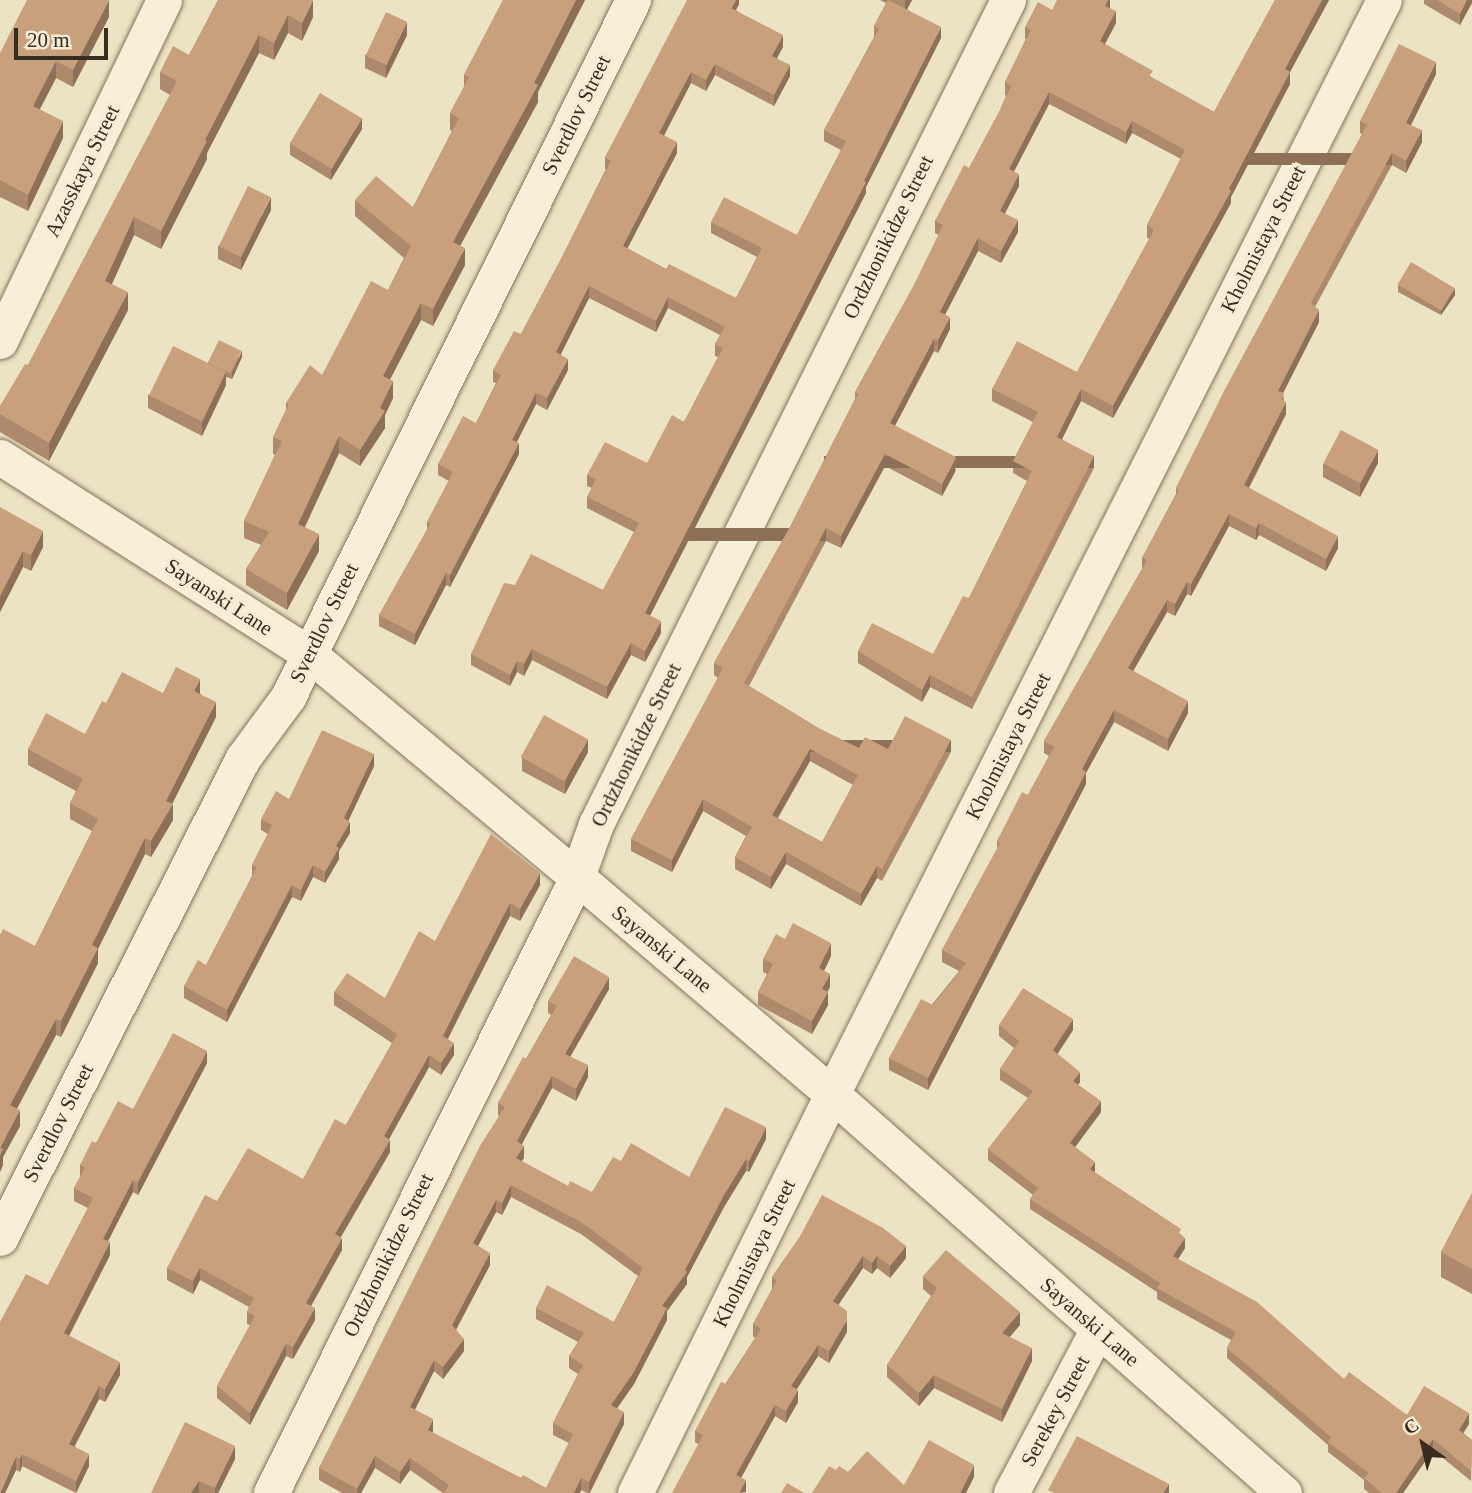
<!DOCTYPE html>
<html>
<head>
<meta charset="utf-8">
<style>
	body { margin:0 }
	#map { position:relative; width:1472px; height:1493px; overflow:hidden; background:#ece2c4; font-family:"Times New Roman",serif }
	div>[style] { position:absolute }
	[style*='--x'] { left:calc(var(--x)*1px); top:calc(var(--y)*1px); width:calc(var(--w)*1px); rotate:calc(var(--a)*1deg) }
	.roads { filter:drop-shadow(0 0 2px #86745b) drop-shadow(0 0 2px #86745b) }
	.minor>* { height:35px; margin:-17.5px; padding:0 17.5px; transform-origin:17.5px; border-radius:17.5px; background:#f7efd7 }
	.wall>* { inset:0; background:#ac8a6b }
	.shaded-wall>* { inset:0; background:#8c7057; transform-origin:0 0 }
	.building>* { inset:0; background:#c8a07c; transform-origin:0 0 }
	span { translate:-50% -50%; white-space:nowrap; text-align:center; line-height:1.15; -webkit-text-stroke:7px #f4ecd4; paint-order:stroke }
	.street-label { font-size:21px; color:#362c1f }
	.north { position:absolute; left:1388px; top:1409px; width:70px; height:70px; -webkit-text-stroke:5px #f4ecd4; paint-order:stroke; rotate:326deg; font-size:19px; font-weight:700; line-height:28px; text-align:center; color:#362c1f }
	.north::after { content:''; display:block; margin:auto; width:24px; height:32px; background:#362c1f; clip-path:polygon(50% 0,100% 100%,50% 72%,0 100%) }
	.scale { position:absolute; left:14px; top:28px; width:94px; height:32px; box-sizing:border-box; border:4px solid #362c1f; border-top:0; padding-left:9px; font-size:21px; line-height:24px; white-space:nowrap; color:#362c1f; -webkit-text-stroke:5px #f4ecd4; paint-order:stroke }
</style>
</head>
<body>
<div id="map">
	<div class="roads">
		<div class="minor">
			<div style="--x:0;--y:341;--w:378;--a:-64.3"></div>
			<div style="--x:0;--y:457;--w:366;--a:32.5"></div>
			<div style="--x:309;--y:654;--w:349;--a:39.8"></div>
			<div style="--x:577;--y:877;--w:335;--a:40.4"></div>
			<div style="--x:832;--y:1094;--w:603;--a:41.44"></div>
			<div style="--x:0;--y:1238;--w:538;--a:-63.15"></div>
			<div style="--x:243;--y:758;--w:76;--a:-53.6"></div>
			<div style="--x:288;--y:697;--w:778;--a:-63.67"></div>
			<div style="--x:271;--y:1493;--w:688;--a:-63.58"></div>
			<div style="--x:577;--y:877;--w:56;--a:-70.3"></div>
			<div style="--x:596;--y:824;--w:921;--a:-63.43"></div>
			<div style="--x:635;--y:1493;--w:445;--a:-63.7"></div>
			<div style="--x:832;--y:1094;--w:1225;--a:-63.23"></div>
			<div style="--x:1011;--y:1493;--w:186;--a:-62.1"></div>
		</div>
	</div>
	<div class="wall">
		<div style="clip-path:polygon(218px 0,313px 17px,302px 41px,288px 33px,274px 60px,259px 53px,207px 153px,207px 159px,161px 249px,134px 235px,112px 284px,128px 310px,49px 461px,0 432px,0 406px,28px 365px,170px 95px,160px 89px,160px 72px,189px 55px)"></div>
		<div style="clip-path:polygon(503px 0,585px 0,538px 92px,538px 102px,460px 246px,465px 265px,433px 326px,421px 320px,390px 379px,393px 398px,385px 415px,385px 428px,360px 466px,339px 453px,305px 527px,319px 551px,287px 610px,246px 585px,246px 569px,261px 545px,244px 538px,244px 521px,275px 455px,273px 454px,273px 437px,286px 410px,286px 403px,322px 375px,388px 290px,404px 258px,355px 216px,355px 200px,413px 207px,452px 131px,450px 130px,450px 113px,464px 87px,464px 75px)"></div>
		<div style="clip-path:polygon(739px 0,739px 4px,736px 10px,783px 47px,777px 58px,790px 76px,774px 106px,715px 75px,706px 91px,691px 83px,664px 136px,677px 153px,627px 248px,666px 269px,736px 298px,757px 257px,711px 233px,711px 222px,797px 235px,841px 150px,824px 141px,824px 130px,874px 37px,874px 26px,886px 3px,880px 0,912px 0,907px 9px,941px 38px,866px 187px,866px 193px,650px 616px,661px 633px,645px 662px,631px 655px,607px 699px,532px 660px,524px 676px,517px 672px,510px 686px,471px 665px,471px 654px,515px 585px,603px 590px,634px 532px,587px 508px,587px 497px,592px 488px,587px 486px,587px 475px,647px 463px,684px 422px,718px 357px,715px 356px,715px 344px,720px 335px,668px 308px,656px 332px,589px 298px,560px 355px,568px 370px,547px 410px,536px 404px,517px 442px,519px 454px,450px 587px,446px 585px,415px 645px,379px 626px,379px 615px,427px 530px,427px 522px,449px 481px,438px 475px,438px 464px,476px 423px,496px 383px,493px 382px,493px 370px,521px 334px,562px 257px,606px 169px,605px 169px,605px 157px)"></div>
		<div style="clip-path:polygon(evenodd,1110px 0,1110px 8px,1116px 23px,1105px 44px,1153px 78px,1214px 112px,1275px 0,1329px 0,1290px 72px,1290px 84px,1231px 197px,1231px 203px,1113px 418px,1081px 401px,1062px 439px,1094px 468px,972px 709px,930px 687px,922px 702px,858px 663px,858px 651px,933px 654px,969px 598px,1027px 481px,1013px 473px,1013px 461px,1033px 422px,992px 401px,992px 389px,1077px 372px,1149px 239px,1147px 237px,1147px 225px,1181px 159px,1132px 133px,1126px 144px,1049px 104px,1014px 171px,1019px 186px,1005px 213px,1018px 232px,1001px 263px,978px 251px,945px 315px,950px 329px,938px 353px,934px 351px,895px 426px,956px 470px,955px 472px,942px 496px,885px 466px,841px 548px,826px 541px,749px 686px,820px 729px,859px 748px,951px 752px,882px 881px,877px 878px,861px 906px,786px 864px,771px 889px,735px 869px,735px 857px,746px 836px,703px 811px,672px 872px,631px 851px,631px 839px,718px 678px,714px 675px,714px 663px,791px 525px,855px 399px,855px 392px,913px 287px,939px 235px,935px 233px,935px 221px,969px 168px,999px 112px,1006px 96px,1005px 95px,1005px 82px,1026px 39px,1025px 39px,1025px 27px,1052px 10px,1110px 0,810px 761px,853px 785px,822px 842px,778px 818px,810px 761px)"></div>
		<div style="clip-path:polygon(1424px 0,1472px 0,1460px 25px,1424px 4px)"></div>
		<div style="clip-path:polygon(109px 17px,73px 87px,56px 78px,40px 109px,63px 138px,28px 211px,0 197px,0 53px)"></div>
		<div style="clip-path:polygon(407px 35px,386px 78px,365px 68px,365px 55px)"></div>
		<div style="clip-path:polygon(1436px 74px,1411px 125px,1422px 142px,1406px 173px,1392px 165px,1315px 307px,1319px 322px,1283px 393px,1286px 414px,1249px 488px,1338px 548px,1326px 571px,1259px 535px,1256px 540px,1229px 526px,1191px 596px,1187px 594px,1175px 616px,1167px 612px,1133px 671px,1188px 713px,1168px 751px,1114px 722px,1086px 773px,1086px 784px,928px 1090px,889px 1070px,889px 1058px,959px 971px,942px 962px,942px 950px,997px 849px,997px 841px,1028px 795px,1049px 756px,1044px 753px,1044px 741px,1142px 569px,1142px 558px,1176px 494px,1176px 488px,1362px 134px,1360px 133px,1360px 121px)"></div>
		<div style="clip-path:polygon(362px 129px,331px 180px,290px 155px,290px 144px)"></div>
		<div style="clip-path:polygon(271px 210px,241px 270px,218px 259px,218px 246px)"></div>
		<div style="clip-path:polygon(1398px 285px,1455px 295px,1441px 315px,1398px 292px)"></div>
		<div style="clip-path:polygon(242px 357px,232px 379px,226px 377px,226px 385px,202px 436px,148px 408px,148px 395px,208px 363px,208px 362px)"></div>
		<div style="clip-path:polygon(1378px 463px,1360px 497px,1323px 477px,1323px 464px)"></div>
		<div style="clip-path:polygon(0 507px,43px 547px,31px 571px,23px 567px,0 612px)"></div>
		<div style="clip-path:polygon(163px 693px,200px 693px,216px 717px,172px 804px,173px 820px,151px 857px,145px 854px,98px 949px,98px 963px,61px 1037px,56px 1035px,17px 1109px,20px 1126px,3px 1157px,3px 1165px,0 1172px,35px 946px,92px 831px,70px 819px,70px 803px,76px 791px,28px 765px,28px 749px,85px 734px,106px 703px)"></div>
		<div style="clip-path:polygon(588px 752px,565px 794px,522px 771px,522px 758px)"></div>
		<div style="clip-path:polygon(374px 766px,348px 821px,350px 833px,339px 851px,339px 859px,325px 883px,313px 877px,301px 901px,292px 897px,227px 1022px,184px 998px,184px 986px,206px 965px,252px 876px,252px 865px,268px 834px,261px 830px,261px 819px,289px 799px)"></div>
		<div style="clip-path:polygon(540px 885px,520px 921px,510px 916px,477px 979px,448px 1039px,454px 1055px,441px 1075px,429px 1067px,389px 1139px,390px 1152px,341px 1237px,342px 1250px,311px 1306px,315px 1320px,293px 1359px,286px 1356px,250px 1425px,217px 1398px,217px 1386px,250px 1325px,247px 1324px,247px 1312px,249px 1307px,200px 1280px,193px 1294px,167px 1280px,167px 1268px,217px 1201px,303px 1179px,346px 1125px,392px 1043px,334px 1005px,334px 992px,385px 998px,435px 941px)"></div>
		<div style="clip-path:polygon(785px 939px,831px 956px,824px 971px,830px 987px,827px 991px,828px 1005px,812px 1034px,758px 1005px,758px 992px,767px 974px,763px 972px,763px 959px)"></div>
		<div style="clip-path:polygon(evenodd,609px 989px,570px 1056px,588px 1077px,576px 1101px,552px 1088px,522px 1144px,524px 1158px,521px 1161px,568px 1186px,592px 1192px,621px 1161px,689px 1177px,766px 1139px,749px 1172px,746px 1171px,724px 1207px,687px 1277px,687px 1284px,667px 1311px,667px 1320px,634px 1384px,617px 1408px,624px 1424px,590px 1493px,587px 1493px,581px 1490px,580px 1493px,443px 1493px,410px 1470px,400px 1484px,375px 1468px,361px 1493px,342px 1493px,319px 1480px,319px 1468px,499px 1116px,498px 1115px,498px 1103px,526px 1059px,551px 1015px,548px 1013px,548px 1001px,609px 989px,511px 1197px,581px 1234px,638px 1276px,614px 1322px,536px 1308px,536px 1319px,578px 1342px,569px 1356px,569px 1368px,578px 1374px,553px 1423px,553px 1435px,569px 1443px,546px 1488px,521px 1478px,432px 1433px,433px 1431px,415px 1410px,434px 1371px,443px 1379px,464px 1351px,456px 1330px,490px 1265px,478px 1246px,496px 1212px,502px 1215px,511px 1197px)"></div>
		<div style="clip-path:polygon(999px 1025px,1073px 1030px,1057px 1054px,1080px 1082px,1078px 1085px,1101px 1112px,1075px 1147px,1095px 1173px,1181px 1235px,1185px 1248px,1178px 1259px,1344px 1379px,1407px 1415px,1469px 1424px,1463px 1433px,1472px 1440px,1471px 1481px,1433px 1450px,1403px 1493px,1369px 1493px,1364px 1489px,1364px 1480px,1328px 1452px,1328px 1445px,1227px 1358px,1227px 1348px,1231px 1340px,1157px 1299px,1157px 1292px,1030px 1209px,1030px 1199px,1033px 1195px,988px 1160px,988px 1149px,1028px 1098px,1000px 1080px,1000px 1069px,1014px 1048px,999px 1036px)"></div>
		<div style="clip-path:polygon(207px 1063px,138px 1195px,133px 1192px,108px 1241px,110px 1255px,69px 1336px,120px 1375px,105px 1402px,99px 1399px,75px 1446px,89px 1466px,76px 1493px,22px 1466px,20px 1472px,16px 1470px,5px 1493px,48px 1285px,88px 1208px,74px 1201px,74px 1188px,80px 1177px,80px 1165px,96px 1143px,133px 1109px)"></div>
		<div style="clip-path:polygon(1472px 1193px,1472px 1294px,1441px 1277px,1441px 1252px)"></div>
		<div style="clip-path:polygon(799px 1238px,906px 1258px,890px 1278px,877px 1268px,872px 1274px,863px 1268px,838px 1305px,847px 1332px,829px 1363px,818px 1356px,797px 1389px,798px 1402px,786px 1423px,775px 1416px,741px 1478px,746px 1492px,698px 1444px,695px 1442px,695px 1431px,755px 1338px,753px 1336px,753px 1324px,772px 1289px,772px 1277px)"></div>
		<div style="clip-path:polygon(923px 1276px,1020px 1325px,1009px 1337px,1032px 1361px,1002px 1422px,934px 1388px,919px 1406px,887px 1377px,887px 1365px,931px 1296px,923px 1289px)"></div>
		<div style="clip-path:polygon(235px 1459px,218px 1493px,151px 1493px)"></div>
	</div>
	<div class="shaded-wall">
		<div style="clip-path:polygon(109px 0,109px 17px,73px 87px,73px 70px)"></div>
		<div style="clip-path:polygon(313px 0,313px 17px,302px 41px,302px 23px)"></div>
		<div style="clip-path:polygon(576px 0,585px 0,538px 92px,538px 102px,453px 259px,453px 242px)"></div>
		<div style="clip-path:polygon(736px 0,739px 0,739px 4px,731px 19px,731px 8px)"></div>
		<div style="clip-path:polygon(906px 0,912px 0,905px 13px,905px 2px)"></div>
		<div style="clip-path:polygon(1108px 0,1110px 0,1110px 10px,1105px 6px)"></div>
		<div style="clip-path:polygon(1322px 0,1329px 0,1290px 72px,1290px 84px,1231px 197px,1231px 203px,1113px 418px,1113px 406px,1285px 69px)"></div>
		<div style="clip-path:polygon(1467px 0,1472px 0,1472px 3px,1460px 25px,1460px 14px)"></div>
		<div style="clip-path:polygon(1116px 11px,1116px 23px,1100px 53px,1100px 41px)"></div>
		<div style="clip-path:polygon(288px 15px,288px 33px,274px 60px,274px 43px)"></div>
		<div style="clip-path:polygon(407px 22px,407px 35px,386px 78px,386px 65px)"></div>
		<div style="clip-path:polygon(941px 27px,941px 38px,866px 187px,866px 193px,645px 625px,645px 613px)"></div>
		<div style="clip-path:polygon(259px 35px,259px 53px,207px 153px,207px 159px,161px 249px,161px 231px,205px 140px)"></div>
		<div style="clip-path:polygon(783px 35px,783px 47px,772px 67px,772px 56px)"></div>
		<div style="clip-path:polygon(56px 61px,56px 78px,33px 122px,33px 106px)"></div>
		<div style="clip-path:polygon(1436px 62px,1436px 74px,1406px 135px,1406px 123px)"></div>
		<div style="clip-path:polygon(715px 64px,715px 75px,706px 91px,706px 80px)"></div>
		<div style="clip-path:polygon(790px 65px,790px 76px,774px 106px,774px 95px)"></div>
		<div style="clip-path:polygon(691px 72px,691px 83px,659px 144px,659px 133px)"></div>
		<div style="clip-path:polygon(1049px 92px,1049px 104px,1009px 181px,1009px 169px)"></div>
		<div style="clip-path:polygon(362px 118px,362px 129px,331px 180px,331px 170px)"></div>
		<div style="clip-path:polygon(63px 121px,63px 138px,28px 211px,28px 195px)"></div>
		<div style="clip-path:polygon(1132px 121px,1132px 133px,1126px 144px,1126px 132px)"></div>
		<div style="clip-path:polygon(1422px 130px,1422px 142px,1406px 173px,1406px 161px)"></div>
		<div style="clip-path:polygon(677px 142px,677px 153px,623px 257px,623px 246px)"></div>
		<div style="left:1392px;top:153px;width:12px;height:170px;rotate:90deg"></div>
		<div style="clip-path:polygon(1019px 174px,1019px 186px,1000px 223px,1000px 211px)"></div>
		<div style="clip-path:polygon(271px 197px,271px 210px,241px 270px,241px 257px)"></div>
		<div style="clip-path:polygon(134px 217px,134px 235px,105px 299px,105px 281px)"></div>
		<div style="clip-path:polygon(1018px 220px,1018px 232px,1001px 263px,1001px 251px)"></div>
		<div style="clip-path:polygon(978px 238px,978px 251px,940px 324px,940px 312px)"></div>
		<div style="clip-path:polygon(465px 248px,465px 265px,433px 326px,433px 309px)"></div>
		<div style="clip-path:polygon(589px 286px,589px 298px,556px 364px,556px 352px)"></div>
		<div style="clip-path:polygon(1455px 288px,1455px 295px,1441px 315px,1441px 309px)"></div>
		<div style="clip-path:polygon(128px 292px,128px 310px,49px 461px,49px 443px)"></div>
		<div style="clip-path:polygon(668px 297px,668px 308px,656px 332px,656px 321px)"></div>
		<div style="clip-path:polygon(421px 303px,421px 320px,383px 393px,383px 376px)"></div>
		<div style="clip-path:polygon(1319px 310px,1319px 322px,1278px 403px,1278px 391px)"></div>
		<div style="clip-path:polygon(950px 317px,950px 329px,938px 353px,938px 340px)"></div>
		<div style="clip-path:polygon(934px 339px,934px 351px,890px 435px,890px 423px)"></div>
		<div style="clip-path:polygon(242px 351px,242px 357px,232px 379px,232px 373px)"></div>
		<div style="clip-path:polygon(568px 359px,568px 370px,547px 410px,547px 398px)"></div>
		<div style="clip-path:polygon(226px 372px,226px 385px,202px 436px,202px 423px)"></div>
		<div style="clip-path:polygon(393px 381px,393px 398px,385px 415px,385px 428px,360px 466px,360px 450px)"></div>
		<div style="clip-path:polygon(1081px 389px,1081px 401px,1057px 449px,1057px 437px)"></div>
		<div style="clip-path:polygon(536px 393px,536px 404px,512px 451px,512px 440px)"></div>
		<div style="clip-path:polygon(1286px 402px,1286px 414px,1244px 497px,1244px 485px)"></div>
		<div style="clip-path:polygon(339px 436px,339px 453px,298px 541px,298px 524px)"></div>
		<div style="clip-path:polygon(519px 443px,519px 454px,450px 587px,450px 575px)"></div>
		<div style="clip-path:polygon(1378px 450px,1378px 463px,1360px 497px,1360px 484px)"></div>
		<div style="clip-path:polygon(885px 454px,885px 466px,841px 548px,841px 536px)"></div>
		<div style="left:1094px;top:456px;width:12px;height:270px;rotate:90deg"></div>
		<div style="clip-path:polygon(956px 457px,955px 472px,942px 496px,942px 484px)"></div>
		<div style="clip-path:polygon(1229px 514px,1229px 526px,1191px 596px,1191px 584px)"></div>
		<div style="clip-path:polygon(1259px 523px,1259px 535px,1256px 540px,1256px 528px)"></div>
		<div style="left:826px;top:528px;width:13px;height:175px;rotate:90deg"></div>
		<div style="clip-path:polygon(43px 531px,43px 547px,31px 571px,31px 555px)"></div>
		<div style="clip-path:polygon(319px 534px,319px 551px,287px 610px,287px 593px)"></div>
		<div style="clip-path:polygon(1338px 536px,1338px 548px,1326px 571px,1326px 559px)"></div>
		<div style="clip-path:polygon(23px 551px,23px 567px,0 612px,0 596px)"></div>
		<div style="clip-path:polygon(446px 573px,446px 585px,415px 645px,415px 634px)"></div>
		<div style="clip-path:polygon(1187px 582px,1187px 594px,1175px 616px,1175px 604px)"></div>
		<div style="clip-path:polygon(1167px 600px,1167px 612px,1128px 680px,1128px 668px)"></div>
		<div style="clip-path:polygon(661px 621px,661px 633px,645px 662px,645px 651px)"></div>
		<div style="clip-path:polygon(631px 643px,631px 655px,607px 699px,607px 687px)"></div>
		<div style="clip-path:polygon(532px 649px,532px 660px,524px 676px,524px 664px)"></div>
		<div style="clip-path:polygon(517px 661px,517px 672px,510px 686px,510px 675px)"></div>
		<div style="clip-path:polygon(930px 675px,930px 687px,922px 702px,922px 690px)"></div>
		<div style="clip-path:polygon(200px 679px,200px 695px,194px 691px)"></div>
		<div style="clip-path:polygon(1188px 701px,1188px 713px,1168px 751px,1168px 739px)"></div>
		<div style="clip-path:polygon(216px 702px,216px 717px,167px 814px,173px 804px,173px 820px,151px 857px,151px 841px,166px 801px)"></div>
		<div style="clip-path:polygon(1114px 710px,1114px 722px,1086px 773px,1086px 784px,928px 1090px,928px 1078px,1082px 769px)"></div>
		<div style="clip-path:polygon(588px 739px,588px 752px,565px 794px,565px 781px)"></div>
		<div style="left:951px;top:740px;width:12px;height:146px;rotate:90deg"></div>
		<div style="clip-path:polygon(810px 749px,810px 761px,772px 827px,772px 815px)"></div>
		<div style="clip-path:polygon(374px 754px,374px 766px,344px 830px,344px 818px)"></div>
		<div style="clip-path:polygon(703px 799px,703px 811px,672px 872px,672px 860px)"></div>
		<div style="clip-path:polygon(350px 822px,350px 833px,339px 851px,339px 859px,325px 883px,325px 872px,336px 846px)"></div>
		<div style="clip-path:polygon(145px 838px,145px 854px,98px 949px,98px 963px,61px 1037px,61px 1021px,92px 945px)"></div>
		<div style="clip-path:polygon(786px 852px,786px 864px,771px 889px,771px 877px)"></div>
		<div style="clip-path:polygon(313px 865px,313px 877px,301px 901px,301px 890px)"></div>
		<div style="clip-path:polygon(877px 866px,877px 878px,861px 906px,861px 894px)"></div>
		<div style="clip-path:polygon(540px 873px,540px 885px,520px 921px,520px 909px)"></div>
		<div style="clip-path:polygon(292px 885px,292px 897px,227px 1022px,227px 1010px)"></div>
		<div style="clip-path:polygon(510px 903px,510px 916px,443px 1048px,443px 1036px)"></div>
		<div style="clip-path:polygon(831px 943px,831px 956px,819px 981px,819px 968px)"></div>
		<div style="clip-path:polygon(830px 974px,830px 987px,822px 1002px,822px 989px)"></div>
		<div style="clip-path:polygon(609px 977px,609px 989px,565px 1066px,565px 1054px)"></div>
		<div style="clip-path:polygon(828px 992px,828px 1005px,812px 1034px,812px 1021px)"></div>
		<div style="clip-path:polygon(56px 1019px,56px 1035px,10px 1121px,10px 1105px)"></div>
		<div style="clip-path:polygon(1073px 1019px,1073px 1030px,1053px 1061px,1053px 1050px)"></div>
		<div style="clip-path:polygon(454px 1043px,454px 1055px,441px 1075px,441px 1063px)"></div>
		<div style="clip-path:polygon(207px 1051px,207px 1063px,138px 1195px,138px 1182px)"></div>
		<div style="clip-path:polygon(429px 1055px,429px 1067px,384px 1148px,384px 1136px)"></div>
		<div style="clip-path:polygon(588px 1065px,588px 1077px,576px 1101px,576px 1089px)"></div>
		<div style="clip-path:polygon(1080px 1072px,1080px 1082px,1073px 1092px,1073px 1081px)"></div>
		<div style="clip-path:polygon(552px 1076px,552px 1088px,517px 1153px,517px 1141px)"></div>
		<div style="clip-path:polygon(1101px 1101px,1101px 1112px,1070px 1154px,1070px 1143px)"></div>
		<div style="clip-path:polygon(20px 1110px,20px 1126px,3px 1157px,3px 1165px,0 1172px,0 1148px)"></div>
		<div style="clip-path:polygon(766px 1127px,766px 1139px,749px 1172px,749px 1161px)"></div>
		<div style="clip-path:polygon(390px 1140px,390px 1152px,335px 1247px,335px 1234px)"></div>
		<div style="clip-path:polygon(524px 1146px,524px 1158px,516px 1170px,516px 1158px)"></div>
		<div style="clip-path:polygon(746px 1159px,746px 1171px,724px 1207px,687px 1277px,687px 1284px,667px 1311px,667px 1320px,634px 1384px,611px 1417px,611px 1405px,662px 1306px,685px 1270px,724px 1195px)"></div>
		<div style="clip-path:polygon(1095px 1162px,1095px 1172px,1090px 1180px,1090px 1169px)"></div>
		<div style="clip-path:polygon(133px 1180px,133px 1192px,103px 1251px,103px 1239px)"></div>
		<div style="clip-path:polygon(511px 1185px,511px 1197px,502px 1215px,502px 1203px)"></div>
		<div style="clip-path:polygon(496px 1200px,496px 1212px,473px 1255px,473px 1243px)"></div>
		<div style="clip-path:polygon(342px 1238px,342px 1250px,306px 1315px,306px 1303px)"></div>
		<div style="clip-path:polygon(1185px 1238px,1185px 1248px,1173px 1267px,1173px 1256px)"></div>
		<div style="clip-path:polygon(110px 1242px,110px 1255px,64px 1345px,64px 1333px)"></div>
		<div style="clip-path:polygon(906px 1246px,906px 1258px,890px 1278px,890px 1266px)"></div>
		<div style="clip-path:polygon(490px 1253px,490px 1265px,452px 1337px,452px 1325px)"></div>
		<div style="clip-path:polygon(863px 1256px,863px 1268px,833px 1313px,833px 1301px)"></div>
		<div style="clip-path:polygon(877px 1256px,877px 1268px,872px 1274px,872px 1263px)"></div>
		<div style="clip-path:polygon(200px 1268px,200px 1280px,193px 1294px,193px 1281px)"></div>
		<div style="clip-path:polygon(315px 1308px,315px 1320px,293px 1359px,293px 1347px)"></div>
		<div style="clip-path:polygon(1020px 1312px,1020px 1325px,1002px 1346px,1002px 1333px)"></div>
		<div style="clip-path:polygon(847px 1320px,847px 1332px,829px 1363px,829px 1351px)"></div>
		<div style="clip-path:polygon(464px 1339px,464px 1351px,443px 1379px,443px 1367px)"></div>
		<div style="clip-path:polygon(286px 1344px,286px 1356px,250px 1425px,250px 1413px)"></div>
		<div style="clip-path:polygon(818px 1345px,818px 1356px,791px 1398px,791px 1386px)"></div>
		<div style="clip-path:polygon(1032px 1348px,1032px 1361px,1002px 1422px,1002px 1409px)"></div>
		<div style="clip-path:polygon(434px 1360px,434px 1371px,410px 1419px,410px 1407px)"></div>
		<div style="clip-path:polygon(120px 1362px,120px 1375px,105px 1402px,105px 1389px)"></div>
		<div style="clip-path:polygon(934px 1375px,934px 1388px,919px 1406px,919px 1393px)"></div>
		<div style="clip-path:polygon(99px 1386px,99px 1399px,69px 1456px,69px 1444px)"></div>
		<div style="clip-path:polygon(798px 1390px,798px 1402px,786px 1423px,786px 1411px)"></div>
		<div style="clip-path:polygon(775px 1405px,775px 1416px,736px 1487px,736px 1475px)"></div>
		<div style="clip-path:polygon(624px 1412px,624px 1424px,589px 1493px,589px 1482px)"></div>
		<div style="clip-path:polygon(1469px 1413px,1469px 1424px,1459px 1440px,1459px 1430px)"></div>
		<div style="clip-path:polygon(433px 1419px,433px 1431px,428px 1442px,428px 1430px)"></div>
		<div style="clip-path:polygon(1433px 1439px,1433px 1450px,1403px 1493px,1396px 1493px)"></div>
		<div style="clip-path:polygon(235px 1446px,235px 1459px,218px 1493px,215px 1493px,215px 1488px)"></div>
		<div style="clip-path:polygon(22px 1454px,22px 1466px,20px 1472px,20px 1459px)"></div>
		<div style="clip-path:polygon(89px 1454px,89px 1466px,76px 1493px,76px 1481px)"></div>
		<div style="clip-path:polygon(375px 1456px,375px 1468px,361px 1493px,357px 1493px,357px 1489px)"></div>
		<div style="clip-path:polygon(16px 1457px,16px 1470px,5px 1493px,0 1493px)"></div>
		<div style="clip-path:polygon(410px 1458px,410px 1470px,400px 1484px,400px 1472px)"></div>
		<div style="clip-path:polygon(974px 1465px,974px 1477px,966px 1493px,960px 1493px)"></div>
		<div style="clip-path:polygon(581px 1478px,581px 1490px,580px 1493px,574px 1493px)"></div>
		<div style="clip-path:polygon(746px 1480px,746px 1492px,739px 1493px)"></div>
		<div style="clip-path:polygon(199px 1481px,199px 1493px,191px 1493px)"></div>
		<div style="clip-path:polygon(1169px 1484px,1169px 1493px,1163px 1493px)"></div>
	</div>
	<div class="building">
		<div style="clip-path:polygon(27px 0,109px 0,73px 70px,56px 61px,33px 106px,63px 121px,28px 195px,0 180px,0 53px)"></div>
		<div style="clip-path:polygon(218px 0,313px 0,302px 23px,288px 15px,274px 43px,259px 35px,205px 140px,207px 141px,161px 231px,134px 217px,105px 281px,128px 292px,49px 443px,0 414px,0 406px,25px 364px,28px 365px,177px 81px,160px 72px,173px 46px,189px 55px)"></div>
		<div style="clip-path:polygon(503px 0,576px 0,534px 83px,538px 85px,453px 242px,465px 248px,433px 309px,421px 303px,383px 376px,393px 381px,380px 408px,385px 411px,360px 450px,339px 436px,298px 524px,319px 534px,287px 593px,246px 569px,269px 532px,244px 521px,282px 441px,273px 437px,289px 404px,286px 403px,310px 365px,322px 375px,371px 281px,388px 290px,411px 246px,355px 200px,376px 176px,413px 207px,459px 118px,450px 113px,469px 77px,464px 75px)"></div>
		<div style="clip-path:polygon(687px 0,736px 0,731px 8px,783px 35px,772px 56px,790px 65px,774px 95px,715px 64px,706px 80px,691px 72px,659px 133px,677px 142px,623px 246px,666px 269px,669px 264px,736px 298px,762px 248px,711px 222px,724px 197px,797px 235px,846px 141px,824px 130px,879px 29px,874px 26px,888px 0,941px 27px,864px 181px,866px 182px,645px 613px,661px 621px,645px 651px,631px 643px,607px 687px,532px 649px,524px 664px,517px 661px,510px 675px,471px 654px,504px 583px,515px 585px,531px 554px,603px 590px,639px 523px,587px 497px,596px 479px,587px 475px,605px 442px,647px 463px,672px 415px,684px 422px,723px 348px,715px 344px,725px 327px,668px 297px,656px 321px,589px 286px,556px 352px,568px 359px,547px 398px,536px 393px,512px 440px,519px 443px,450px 575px,446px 573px,415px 634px,379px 615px,430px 524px,427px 522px,453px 472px,438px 464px,463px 416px,476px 423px,501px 375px,493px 370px,514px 331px,521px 334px,562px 257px,611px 161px,605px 157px)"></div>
		<div style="clip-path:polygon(evenodd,1057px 0,1108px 0,1105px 6px,1116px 11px,1100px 41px,1153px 71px,1149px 76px,1214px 112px,1275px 0,1322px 0,1285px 69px,1290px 72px,1229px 189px,1231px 191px,1113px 406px,1081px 389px,1057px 437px,1094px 456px,972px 697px,930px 675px,922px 690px,858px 651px,872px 623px,933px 654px,963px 596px,969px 598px,1032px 471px,1013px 461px,1038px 412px,992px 389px,1017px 341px,1077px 372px,1154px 230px,1147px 225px,1185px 150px,1132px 121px,1126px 132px,1049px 92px,1009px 169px,1019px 174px,1000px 211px,1018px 220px,1001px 251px,978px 238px,940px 312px,950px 317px,938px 340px,934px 339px,890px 423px,956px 457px,955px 460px,942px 484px,885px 454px,841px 536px,826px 528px,744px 683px,820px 729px,859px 748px,865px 737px,888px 749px,905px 716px,951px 740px,882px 869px,877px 866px,861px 894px,786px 852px,771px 877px,735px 857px,752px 827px,703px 799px,672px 860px,631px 839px,723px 668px,714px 663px,791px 525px,858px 394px,855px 392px,913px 287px,943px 225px,935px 221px,964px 165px,969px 168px,999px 112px,1011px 86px,1005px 82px,1031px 30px,1025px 27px,1038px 2px,1052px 10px,1057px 0,810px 749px,858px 775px,822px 842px,772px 815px,810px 749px)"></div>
		<div style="clip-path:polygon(1437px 0,1467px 0,1460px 14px)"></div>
		<div style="left:386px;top:12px;width:23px;height:48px;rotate:25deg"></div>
		<div style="clip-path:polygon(1399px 44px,1436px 62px,1406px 123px,1422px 130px,1406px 161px,1392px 153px,1311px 303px,1319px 310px,1278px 391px,1284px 393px,1281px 399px,1286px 402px,1244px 485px,1338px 536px,1326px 559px,1259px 523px,1256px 528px,1229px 514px,1191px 584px,1187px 582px,1175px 604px,1167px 600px,1128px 668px,1188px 701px,1168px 739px,1114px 710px,1082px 769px,1086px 772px,928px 1078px,889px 1058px,921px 999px,933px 1005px,966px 963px,942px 950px,1000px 843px,997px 841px,1022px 792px,1028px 795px,1054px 747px,1044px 741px,1147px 560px,1142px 558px,1179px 490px,1176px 488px,1224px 391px,1367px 125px,1360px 121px)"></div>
		<div style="left:320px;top:93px;width:49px;height:59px;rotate:31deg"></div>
		<div style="left:248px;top:186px;width:25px;height:67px;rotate:26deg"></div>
		<div style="left:1411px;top:262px;width:51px;height:26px;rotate:31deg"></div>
		<div style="left:219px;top:340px;width:25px;height:25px;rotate:26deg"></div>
		<div style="left:173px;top:346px;width:59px;height:55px;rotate:26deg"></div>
		<div style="left:1341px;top:430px;width:42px;height:38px;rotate:28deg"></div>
		<div style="clip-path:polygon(0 507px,43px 531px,31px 555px,23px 551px,0 596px)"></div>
		<div style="clip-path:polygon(176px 667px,200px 679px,194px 691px,216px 702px,166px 801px,173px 804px,151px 841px,145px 838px,92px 945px,98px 948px,61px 1021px,56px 1019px,10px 1105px,20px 1110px,0 1148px,3px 1149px,0 1156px,0 935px,3px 929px,35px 946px,98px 819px,70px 803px,83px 779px,28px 749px,46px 713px,85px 734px,102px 701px,106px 703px,122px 672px,163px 693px)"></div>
		<div style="left:544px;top:715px;width:50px;height:48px;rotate:29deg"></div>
		<div style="clip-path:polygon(322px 730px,374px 754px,344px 818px,350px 822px,336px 846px,339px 848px,325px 872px,313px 865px,301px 890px,292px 885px,227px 1010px,184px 986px,198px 960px,206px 965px,257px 867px,252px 865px,272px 825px,261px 819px,276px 791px,289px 799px)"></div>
		<div style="clip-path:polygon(491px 834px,540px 873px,520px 909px,510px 903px,477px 967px,443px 1036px,454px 1043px,441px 1063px,429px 1055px,384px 1136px,390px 1140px,335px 1234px,342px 1238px,306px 1303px,315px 1308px,293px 1347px,286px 1344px,250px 1413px,217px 1386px,255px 1316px,247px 1312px,254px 1298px,200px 1268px,193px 1281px,167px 1268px,205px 1195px,217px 1201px,248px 1148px,303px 1179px,335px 1119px,346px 1125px,397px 1034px,334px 992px,347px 973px,385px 998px,419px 931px,435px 941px)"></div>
		<div style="clip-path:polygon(793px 923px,831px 943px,819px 968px,830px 974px,822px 989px,828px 992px,812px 1021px,758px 992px,773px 964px,763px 959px,776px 934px,785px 939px)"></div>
		<div style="clip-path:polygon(evenodd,574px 956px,609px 977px,565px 1054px,588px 1065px,576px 1089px,552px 1076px,517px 1141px,524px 1146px,516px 1158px,568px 1186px,570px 1181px,592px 1192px,613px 1157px,621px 1161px,631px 1143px,689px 1177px,725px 1107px,766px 1127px,749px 1161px,746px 1159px,724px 1195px,685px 1270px,687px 1272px,662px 1306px,667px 1308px,634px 1372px,611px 1405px,624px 1412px,589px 1482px,581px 1478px,574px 1493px,444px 1493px,449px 1485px,410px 1458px,400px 1472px,375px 1456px,357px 1489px,319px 1468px,481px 1144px,505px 1107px,498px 1103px,523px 1057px,526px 1059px,557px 1006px,548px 1001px,574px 956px,511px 1185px,581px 1222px,643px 1268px,614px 1322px,547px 1285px,536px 1308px,584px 1333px,569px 1356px,583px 1365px,553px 1423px,573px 1434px,546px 1488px,523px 1475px,521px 1478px,428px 1430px,433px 1419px,410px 1407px,434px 1360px,443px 1367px,464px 1339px,452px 1325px,490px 1253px,473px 1243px,496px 1200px,502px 1203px,511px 1185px)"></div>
		<div style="clip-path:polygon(1023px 988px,1073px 1019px,1053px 1050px,1080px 1072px,1073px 1081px,1101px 1101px,1070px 1143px,1095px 1162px,1090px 1169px,1181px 1229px,1179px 1233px,1185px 1238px,1173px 1256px,1257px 1302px,1344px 1379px,1349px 1372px,1407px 1415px,1424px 1386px,1469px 1413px,1459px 1430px,1472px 1440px,1471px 1471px,1433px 1439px,1396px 1493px,1382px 1493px,1364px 1478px,1369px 1473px,1328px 1442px,1331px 1437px,1227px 1348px,1236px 1332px,1157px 1288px,1160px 1283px,1030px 1199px,1038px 1188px,988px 1149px,1033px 1091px,1000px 1069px,1019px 1041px,999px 1025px)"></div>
		<div style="clip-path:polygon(173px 1033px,207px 1051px,138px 1182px,133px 1180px,103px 1239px,110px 1242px,64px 1333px,120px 1362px,105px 1389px,99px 1386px,69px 1444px,89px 1454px,76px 1481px,22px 1454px,20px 1459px,16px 1457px,0 1492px,0 1322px,26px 1274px,48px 1285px,93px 1198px,74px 1188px,85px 1168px,80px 1165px,92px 1141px,96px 1143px,118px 1101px,133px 1109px)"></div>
		<div style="clip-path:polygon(1472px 1193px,1472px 1269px,1441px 1252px)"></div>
		<div style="clip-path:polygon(822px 1195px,883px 1228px,906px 1246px,890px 1266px,877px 1256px,872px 1263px,863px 1256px,833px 1301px,847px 1311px,847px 1320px,829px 1351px,818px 1345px,791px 1386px,798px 1390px,786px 1411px,775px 1405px,736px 1475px,746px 1480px,739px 1493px,672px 1493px,703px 1435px,695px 1431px,721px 1382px,726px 1384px,761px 1329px,753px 1324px,777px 1281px,772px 1277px,799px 1238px)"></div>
		<div style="clip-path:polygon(946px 1250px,1020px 1312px,1002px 1333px,1032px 1348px,1002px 1409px,934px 1375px,919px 1393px,887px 1365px,937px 1288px,923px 1276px)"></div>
		<div style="clip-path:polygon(185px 1422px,235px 1446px,215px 1488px,199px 1481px,191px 1493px,151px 1493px)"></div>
		<div style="clip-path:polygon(1077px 1436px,1169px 1484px,1163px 1493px,1054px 1493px,1048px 1490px)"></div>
		<div style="clip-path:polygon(929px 1440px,974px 1465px,960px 1493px,812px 1493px,829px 1466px,836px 1470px,839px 1466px,848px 1472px,867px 1451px,904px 1485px)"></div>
		<div style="clip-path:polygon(787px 1483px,804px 1493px,781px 1493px)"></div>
	</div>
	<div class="street-label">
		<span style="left:576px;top:115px;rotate:-64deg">Sverdlov Street</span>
		<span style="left:82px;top:171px;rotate:-64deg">Azasskaya Street</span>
		<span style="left:888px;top:237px;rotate:-64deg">Ordzhonikidze Street</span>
		<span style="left:1263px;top:239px;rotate:-63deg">Kholmistaya Street</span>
		<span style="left:219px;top:597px;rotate:33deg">Sayanski Lane</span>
		<span style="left:324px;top:623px;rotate:-64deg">Sverdlov Street</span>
		<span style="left:636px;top:745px;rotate:-64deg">Ordzhonikidze Street</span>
		<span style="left:1008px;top:746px;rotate:-63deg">Kholmistaya Street</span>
		<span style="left:662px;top:949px;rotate:40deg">Sayanski Lane</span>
		<span style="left:58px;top:1123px;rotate:-63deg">Sverdlov Street</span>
		<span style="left:754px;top:1253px;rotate:-64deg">Kholmistaya Street</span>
		<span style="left:388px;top:1255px;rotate:-64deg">Ordzhonikidze Street</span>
		<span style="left:1090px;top:1322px;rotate:41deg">Sayanski Lane</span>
		<span style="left:1055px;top:1411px;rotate:-62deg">Serekey Street</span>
	</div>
	<div class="north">С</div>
	<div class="scale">20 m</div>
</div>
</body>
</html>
